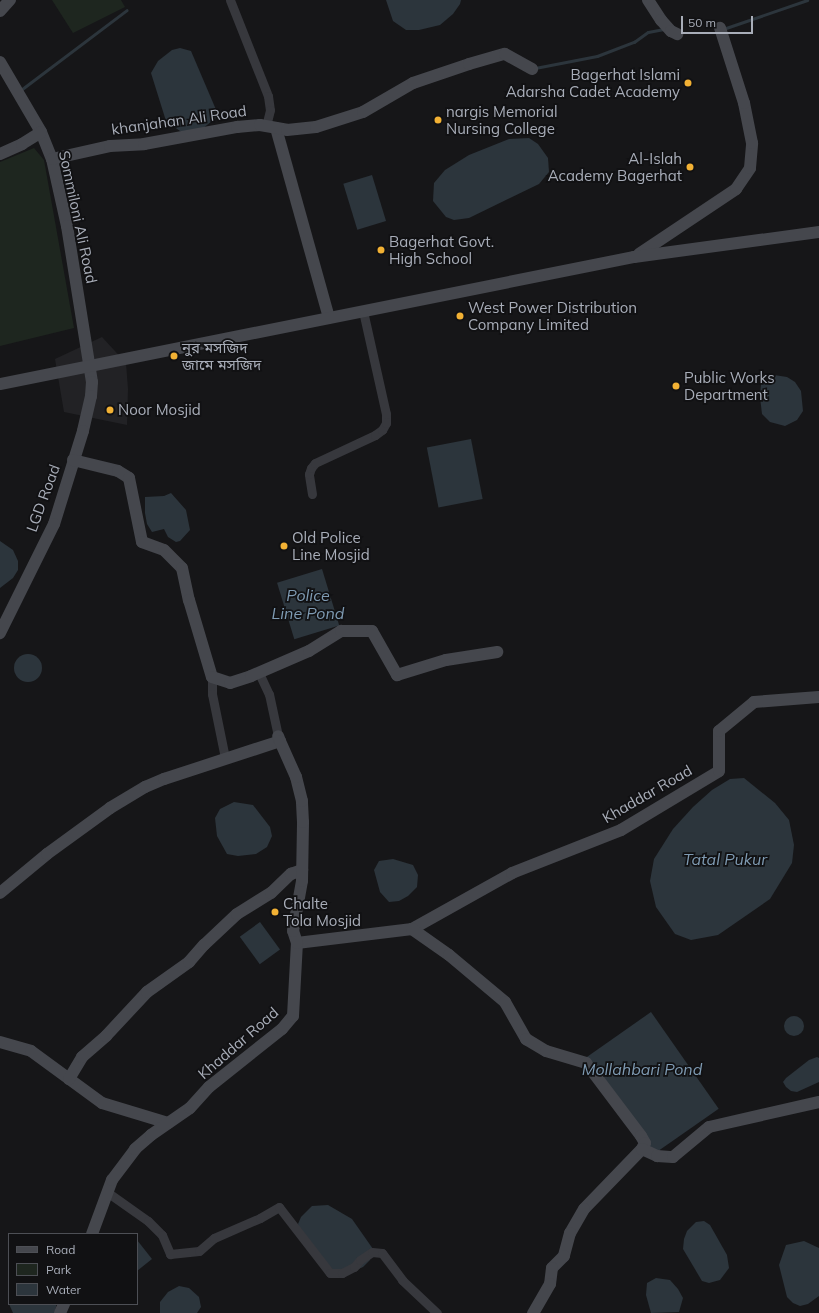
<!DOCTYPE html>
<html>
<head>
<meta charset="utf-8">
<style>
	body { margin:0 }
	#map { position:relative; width:819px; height:1313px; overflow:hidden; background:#161618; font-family:Mulish,"Noto Sans Bengali",sans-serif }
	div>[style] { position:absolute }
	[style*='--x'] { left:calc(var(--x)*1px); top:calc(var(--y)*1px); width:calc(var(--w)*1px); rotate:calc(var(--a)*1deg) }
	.built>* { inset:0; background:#222225 }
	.green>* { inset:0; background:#1e261f }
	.water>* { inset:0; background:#2c353c; transform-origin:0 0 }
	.round { border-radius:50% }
	.stream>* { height:3px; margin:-1.5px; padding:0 1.5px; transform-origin:1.5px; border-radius:1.5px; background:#2c353c }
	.street>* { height:9px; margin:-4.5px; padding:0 4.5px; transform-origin:4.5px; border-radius:4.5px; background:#37383d }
	.secondary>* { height:12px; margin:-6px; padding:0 6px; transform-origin:6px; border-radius:6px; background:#45474d }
	.dots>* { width:11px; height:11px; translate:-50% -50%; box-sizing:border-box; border:2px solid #111113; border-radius:50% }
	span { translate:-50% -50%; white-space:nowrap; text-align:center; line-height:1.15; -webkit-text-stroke:3.5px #111113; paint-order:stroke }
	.poi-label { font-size:15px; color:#a8adb8 }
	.right { translate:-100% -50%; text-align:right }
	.left { translate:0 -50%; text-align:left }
	.street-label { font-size:15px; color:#a8adb8 }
	.water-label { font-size:16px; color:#7f9bb3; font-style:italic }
	.legend { position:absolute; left:8px; top:1233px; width:130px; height:72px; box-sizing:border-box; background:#111113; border:1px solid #4d4f55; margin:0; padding:5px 7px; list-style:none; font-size:12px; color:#a8adb8 }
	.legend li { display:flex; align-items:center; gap:8px; height:20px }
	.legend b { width:20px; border:1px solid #4d4f55 }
	.scale { position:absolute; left:681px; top:16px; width:72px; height:18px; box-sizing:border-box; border:2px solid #a8adb8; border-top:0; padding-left:5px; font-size:12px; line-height:14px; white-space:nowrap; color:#a8adb8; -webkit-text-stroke:3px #111113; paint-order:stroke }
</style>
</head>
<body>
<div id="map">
	<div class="built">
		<div style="clip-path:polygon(102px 337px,126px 363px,128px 389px,127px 425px,64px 412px,55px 359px)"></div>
	</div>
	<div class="green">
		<div style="clip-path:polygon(52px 0,121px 0,125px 7px,73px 33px)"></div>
		<div style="clip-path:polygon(34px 148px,44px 160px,74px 328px,0 346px,0 162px)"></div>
	</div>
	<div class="water">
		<div style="clip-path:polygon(386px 0,461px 0,460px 4px,453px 14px,440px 25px,419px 30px,406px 30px,393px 21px)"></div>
		<div style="clip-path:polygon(180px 48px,191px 51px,217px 112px,217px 117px,202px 129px,187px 132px,180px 131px,166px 121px,151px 73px,158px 61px,172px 50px)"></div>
		<div style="clip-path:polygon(529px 138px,538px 144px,548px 158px,549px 172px,539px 184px,469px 218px,454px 220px,446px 217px,433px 201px,434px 183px,445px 170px,469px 155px,509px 139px)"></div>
		<div style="left:372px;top:175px;width:48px;height:30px;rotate:73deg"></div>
		<div style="clip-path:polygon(774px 375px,787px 377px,795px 382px,801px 391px,803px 411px,797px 420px,785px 426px,770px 422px,762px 414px,760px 397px,761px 384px)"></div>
		<div style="left:471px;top:439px;width:61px;height:45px;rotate:79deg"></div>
		<div style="clip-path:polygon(171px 493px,186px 510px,190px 530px,180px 541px,176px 542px,168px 537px,164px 529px,152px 532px,147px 524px,145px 513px,145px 497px,164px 496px)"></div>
		<div style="clip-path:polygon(0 541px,13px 550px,18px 561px,18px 570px,13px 578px,0 588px)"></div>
		<div style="left:322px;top:569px;width:59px;height:47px;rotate:73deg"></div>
		<div class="round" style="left:14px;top:654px;width:28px;height:28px"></div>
		<div style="clip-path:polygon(744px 778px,775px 803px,789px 820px,794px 845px,792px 863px,770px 899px,718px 935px,691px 940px,675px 934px,656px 907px,650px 881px,654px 859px,673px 829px,693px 807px,712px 790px,730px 779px)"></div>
		<div style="clip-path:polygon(234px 802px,253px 805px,270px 827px,272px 836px,267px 847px,256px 854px,238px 856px,227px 854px,217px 836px,215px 818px,220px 809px)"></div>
		<div style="clip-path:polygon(393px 859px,413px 865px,418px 875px,417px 887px,408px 896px,399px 901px,389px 902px,380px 892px,374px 870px,379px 861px)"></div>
		<div style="left:260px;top:922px;width:34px;height:25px;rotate:54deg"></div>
		<div style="left:651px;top:1012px;width:118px;height:80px;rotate:55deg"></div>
		<div class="round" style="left:784px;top:1016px;width:20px;height:20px"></div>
		<div style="clip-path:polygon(817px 1057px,819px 1058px,819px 1082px,797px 1092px,791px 1091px,786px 1087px,783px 1082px,786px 1078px,809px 1060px)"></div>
		<div style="clip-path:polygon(328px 1205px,352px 1219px,373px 1249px,370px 1260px,363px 1267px,350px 1273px,335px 1272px,302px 1237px,298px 1224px,301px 1217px,312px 1206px)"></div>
		<div style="clip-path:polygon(704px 1221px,710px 1225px,727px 1255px,729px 1268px,720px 1280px,709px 1283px,702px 1281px,683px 1249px,684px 1239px,687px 1231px,696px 1222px)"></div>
		<div style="clip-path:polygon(137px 1240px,152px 1259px,137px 1271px)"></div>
		<div style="clip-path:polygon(804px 1241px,819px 1248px,819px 1296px,808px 1304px,800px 1306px,793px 1303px,787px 1297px,779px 1265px,786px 1245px)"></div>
		<div style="clip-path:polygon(656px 1278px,670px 1280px,678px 1289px,683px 1298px,679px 1312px,651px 1313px,646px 1295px,647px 1283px)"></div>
		<div style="clip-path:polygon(179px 1286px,189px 1288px,199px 1297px,201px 1307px,197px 1313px,160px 1313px,160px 1302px,168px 1292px)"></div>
		<div style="clip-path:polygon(9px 1304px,56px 1304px,56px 1307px,54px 1313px,13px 1313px)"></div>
	</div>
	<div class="stream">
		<div style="--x:723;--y:29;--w:89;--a:-19"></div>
		<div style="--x:535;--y:68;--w:63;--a:-11"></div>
		<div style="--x:597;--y:56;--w:40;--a:-21"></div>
		<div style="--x:634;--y:42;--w:17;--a:-36"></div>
		<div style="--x:648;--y:32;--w:16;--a:-11"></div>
		<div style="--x:22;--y:89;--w:131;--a:-37"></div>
	</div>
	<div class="street">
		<div style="--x:230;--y:0;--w:103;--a:68.4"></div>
		<div style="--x:268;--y:96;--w:14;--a:82"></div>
		<div style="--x:270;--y:110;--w:16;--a:104"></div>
		<div style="--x:312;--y:494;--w:20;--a:-99"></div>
		<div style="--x:309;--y:474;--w:6;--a:-72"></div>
		<div style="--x:311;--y:468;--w:6;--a:-51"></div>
		<div style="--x:315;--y:463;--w:66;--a:-25"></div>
		<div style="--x:375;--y:435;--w:9;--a:-36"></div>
		<div style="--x:382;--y:430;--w:8;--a:-60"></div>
		<div style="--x:386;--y:423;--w:9;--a:-90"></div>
		<div style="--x:386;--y:414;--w:106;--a:-102.6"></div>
		<div style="--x:259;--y:673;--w:23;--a:65"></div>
		<div style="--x:269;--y:694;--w:43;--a:77.9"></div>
		<div style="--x:212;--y:677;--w:17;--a:90"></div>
		<div style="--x:212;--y:694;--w:65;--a:78.5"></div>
		<div style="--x:107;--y:1192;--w:50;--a:35.3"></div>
		<div style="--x:148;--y:1221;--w:20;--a:45"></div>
		<div style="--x:162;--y:1235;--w:21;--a:67"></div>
		<div style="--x:170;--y:1254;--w:29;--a:-6"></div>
		<div style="--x:199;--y:1251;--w:20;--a:-41"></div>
		<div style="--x:214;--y:1238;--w:50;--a:-23.5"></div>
		<div style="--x:260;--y:1218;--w:22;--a:-30"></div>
		<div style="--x:279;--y:1207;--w:83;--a:52.3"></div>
		<div style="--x:330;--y:1273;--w:12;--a:0"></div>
		<div style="--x:342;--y:1273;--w:13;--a:-27"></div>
		<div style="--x:354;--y:1267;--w:9;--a:-49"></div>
		<div style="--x:360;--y:1260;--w:14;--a:-34"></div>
		<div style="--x:372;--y:1252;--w:10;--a:6"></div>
		<div style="--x:382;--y:1253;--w:34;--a:53"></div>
		<div style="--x:402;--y:1280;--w:48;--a:43.3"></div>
	</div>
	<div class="secondary">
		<div style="--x:648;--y:0;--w:24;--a:57"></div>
		<div style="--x:661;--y:20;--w:15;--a:48"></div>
		<div style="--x:671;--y:31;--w:7;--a:27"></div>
		<div style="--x:0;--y:11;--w:15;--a:-48"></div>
		<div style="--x:0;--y:62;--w:81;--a:59.6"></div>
		<div style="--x:41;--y:132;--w:29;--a:68"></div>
		<div style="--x:52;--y:159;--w:69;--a:77.4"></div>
		<div style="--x:67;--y:226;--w:158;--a:80.9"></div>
		<div style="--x:92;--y:382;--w:14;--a:94"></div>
		<div style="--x:91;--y:396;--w:36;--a:103"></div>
		<div style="--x:83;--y:431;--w:97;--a:107.3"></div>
		<div style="--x:54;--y:524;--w:122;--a:116.4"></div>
		<div style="--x:276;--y:128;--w:197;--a:74.4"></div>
		<div style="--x:0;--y:154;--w:24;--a:-24"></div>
		<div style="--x:22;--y:144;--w:22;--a:-32"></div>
		<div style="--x:52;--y:159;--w:59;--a:-12.6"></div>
		<div style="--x:110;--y:146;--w:34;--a:-3"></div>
		<div style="--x:144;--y:144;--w:95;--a:-10.4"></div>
		<div style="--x:237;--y:127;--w:23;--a:-5"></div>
		<div style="--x:260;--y:125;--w:27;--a:10"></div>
		<div style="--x:287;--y:130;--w:29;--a:-6"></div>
		<div style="--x:316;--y:127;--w:49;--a:-17.7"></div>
		<div style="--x:363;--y:112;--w:58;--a:-30.1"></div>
		<div style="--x:413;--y:83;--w:59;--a:-18.7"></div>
		<div style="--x:469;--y:64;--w:37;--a:-16"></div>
		<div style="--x:505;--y:54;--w:31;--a:29"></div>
		<div style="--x:639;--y:254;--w:117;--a:-33.8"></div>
		<div style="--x:736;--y:189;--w:25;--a:-56"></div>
		<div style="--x:750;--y:168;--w:25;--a:-85"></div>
		<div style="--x:752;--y:143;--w:41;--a:-101.3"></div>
		<div style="--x:744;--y:103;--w:79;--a:-107.7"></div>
		<div style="--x:0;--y:384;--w:647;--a:-11.33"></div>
		<div style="--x:634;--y:257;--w:187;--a:-7.7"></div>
		<div style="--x:73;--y:460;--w:46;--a:13.7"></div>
		<div style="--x:118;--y:471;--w:13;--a:32"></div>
		<div style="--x:129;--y:478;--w:65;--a:78.5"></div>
		<div style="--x:142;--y:542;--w:23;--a:20"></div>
		<div style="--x:164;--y:550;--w:25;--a:45"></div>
		<div style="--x:182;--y:568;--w:33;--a:78"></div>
		<div style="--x:189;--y:600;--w:80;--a:73.4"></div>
		<div style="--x:212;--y:677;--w:19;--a:18"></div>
		<div style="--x:230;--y:683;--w:22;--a:-18"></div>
		<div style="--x:251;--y:676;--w:63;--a:-23.3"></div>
		<div style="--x:309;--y:651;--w:38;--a:-32"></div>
		<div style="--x:341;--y:631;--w:31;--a:0"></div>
		<div style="--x:372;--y:631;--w:51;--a:60.4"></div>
		<div style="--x:397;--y:675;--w:51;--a:-17"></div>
		<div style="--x:446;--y:660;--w:52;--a:-8.9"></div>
		<div style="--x:0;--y:893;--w:61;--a:-39.7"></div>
		<div style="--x:47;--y:854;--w:78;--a:-36.1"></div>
		<div style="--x:110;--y:808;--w:41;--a:-31"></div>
		<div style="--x:145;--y:787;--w:21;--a:-23"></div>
		<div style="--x:164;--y:779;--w:122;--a:-18.1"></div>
		<div style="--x:280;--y:741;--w:5;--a:-112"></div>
		<div style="--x:412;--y:929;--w:115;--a:-29.2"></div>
		<div style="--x:512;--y:873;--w:117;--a:-21.5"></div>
		<div style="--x:621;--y:830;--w:114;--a:-31"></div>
		<div style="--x:719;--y:771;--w:40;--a:-90"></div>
		<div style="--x:719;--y:731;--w:45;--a:-39.6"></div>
		<div style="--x:754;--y:702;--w:65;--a:-4.4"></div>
		<div style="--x:297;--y:943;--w:116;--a:-6.9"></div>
		<div style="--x:412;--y:929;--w:45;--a:35.1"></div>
		<div style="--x:449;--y:955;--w:73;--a:40"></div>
		<div style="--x:505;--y:1002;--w:43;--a:60.4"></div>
		<div style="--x:526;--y:1039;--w:23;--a:31"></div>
		<div style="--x:546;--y:1051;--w:42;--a:16.7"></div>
		<div style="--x:586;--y:1063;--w:91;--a:53"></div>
		<div style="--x:641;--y:1136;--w:8;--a:60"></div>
		<div style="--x:645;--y:1143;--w:7;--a:117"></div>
		<div style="--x:642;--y:1149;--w:83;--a:134"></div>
		<div style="--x:584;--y:1209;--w:28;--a:120"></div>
		<div style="--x:570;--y:1233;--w:24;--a:105"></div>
		<div style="--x:564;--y:1256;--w:17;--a:135"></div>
		<div style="--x:552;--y:1268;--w:16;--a:97"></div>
		<div style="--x:550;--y:1284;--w:34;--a:120"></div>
		<div style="--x:0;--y:1042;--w:32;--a:16"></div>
		<div style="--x:31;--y:1051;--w:88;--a:36.2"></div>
		<div style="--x:102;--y:1103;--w:69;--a:16.9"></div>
		<div style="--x:69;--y:1079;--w:26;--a:-59"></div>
		<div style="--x:82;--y:1057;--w:32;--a:-41"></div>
		<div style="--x:106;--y:1036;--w:60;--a:-47"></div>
		<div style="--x:147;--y:992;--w:52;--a:-35.5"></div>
		<div style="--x:189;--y:962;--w:23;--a:-49"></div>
		<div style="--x:204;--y:945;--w:45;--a:-43.2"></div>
		<div style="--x:237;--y:914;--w:40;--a:-32"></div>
		<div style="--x:271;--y:893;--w:28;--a:-44"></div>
		<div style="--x:291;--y:874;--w:12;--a:-20"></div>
		<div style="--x:642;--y:1149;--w:17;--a:25"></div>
		<div style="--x:657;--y:1156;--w:16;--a:4"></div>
		<div style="--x:673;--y:1157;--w:47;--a:-39.8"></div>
		<div style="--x:709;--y:1127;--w:113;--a:-12.8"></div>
		<div style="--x:92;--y:1234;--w:58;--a:-69.7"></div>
		<div style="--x:112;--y:1180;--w:39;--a:-53"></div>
		<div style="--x:135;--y:1149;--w:21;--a:-41"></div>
		<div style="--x:151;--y:1135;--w:47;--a:-34.7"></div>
		<div style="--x:190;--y:1108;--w:28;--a:-48"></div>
		<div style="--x:209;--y:1087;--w:93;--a:-38.5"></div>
		<div style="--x:282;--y:1029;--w:17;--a:-50"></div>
		<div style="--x:293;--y:1016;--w:73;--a:-86.9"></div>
		<div style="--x:297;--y:943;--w:13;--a:-108"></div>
		<div style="--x:293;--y:931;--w:51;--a:-79.8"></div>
		<div style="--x:302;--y:881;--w:59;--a:-89"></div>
		<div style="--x:303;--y:822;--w:21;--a:-93"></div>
		<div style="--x:302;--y:801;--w:25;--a:-104"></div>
		<div style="--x:296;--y:777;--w:39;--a:-114"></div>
		<div style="--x:60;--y:1313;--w:10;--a:-66"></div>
	</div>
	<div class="dots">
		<div style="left:688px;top:83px;background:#f2b134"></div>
		<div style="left:438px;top:120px;background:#f2b134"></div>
		<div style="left:690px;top:167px;background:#f2b134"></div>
		<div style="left:381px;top:250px;background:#f2b134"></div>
		<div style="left:460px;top:316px;background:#f2b134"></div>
		<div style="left:174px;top:356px;background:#f2b134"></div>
		<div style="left:676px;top:386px;background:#f2b134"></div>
		<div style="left:110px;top:410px;background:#f2b134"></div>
		<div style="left:284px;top:546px;background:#f2b134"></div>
		<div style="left:275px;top:912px;background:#f2b134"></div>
	</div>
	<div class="poi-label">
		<span class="right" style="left:680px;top:83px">Bagerhat Islami<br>Adarsha Cadet Academy</span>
		<span class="left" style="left:446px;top:120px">nargis Memorial<br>Nursing College</span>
		<span class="right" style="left:682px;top:167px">Al-Islah<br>Academy Bagerhat</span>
		<span class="left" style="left:389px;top:250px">Bagerhat Govt.<br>High School</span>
		<span class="left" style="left:468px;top:316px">West Power Distribution<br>Company Limited</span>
		<span class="left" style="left:182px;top:356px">নুর মসজিদ<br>জামে মসজিদ</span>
		<span class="left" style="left:684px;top:386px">Public Works<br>Department</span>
		<span class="left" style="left:118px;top:410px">Noor Mosjid</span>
		<span class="left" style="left:292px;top:546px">Old Police<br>Line Mosjid</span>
		<span class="left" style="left:283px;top:912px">Chalte<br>Tola Mosjid</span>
	</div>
	<div class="street-label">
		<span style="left:179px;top:120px;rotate:-8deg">khanjahan Ali Road</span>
		<span style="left:78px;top:217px;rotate:78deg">Sommiloni Ali Road</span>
		<span style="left:43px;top:498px;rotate:-70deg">LGD Road</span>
		<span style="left:647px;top:794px;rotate:-30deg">Khaddar Road</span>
		<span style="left:238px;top:1043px;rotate:-41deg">Khaddar Road</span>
	</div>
	<div class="water-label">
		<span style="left:308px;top:604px">Police<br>Line Pond</span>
		<span style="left:725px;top:859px">Tatal Pukur</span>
		<span style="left:642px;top:1069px">Mollahbari Pond</span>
	</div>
	<ul class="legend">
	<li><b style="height:5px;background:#45474d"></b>Road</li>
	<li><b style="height:11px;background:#1e261f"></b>Park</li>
	<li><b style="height:11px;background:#2c353c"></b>Water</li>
	</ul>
	<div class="scale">50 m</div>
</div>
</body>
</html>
